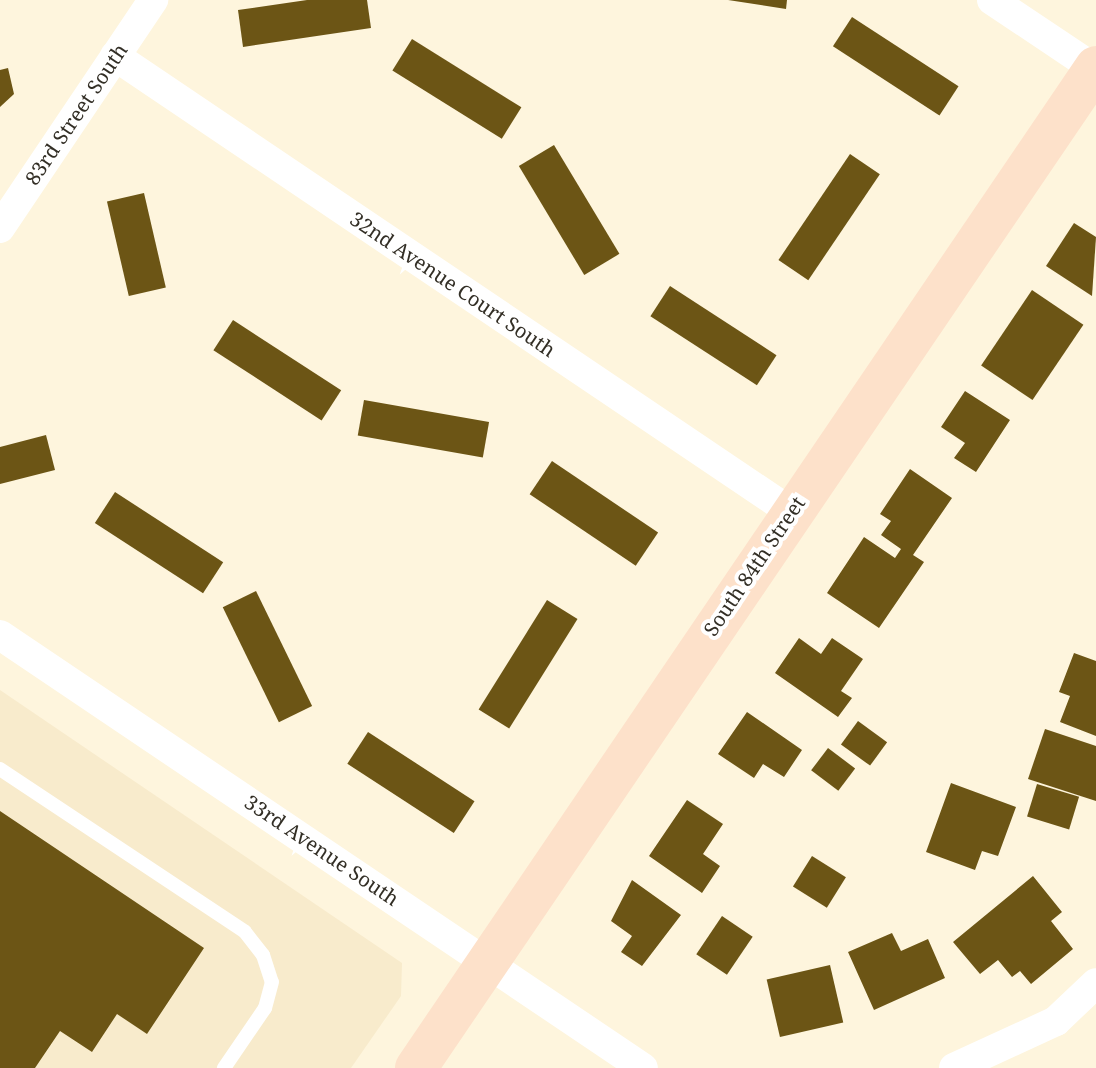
<!DOCTYPE html>
<html>
<head>
<meta charset="utf-8">
<style>
	body { margin:0 }
	#map { position:relative; width:1096px; height:1068px; overflow:hidden; background:#fef5dd; font-family:"Noto Serif",serif }
	div>[style] { position:absolute }
	[style*='--x'] { left:calc(var(--x)*1px); top:calc(var(--y)*1px); width:calc(var(--w)*1px); rotate:calc(var(--a)*1deg) }
	.built>* { inset:0; background:#f8ebcc }
	.building>* { inset:0; background:#6c5515; transform-origin:0 0 }
	.service>* { height:14px; margin:-7px; padding:0 7px; transform-origin:7px; border-radius:7px; background:#fff }
	.minor>* { height:30px; margin:-15px; padding:0 15px; transform-origin:15px; border-radius:15px; background:#fff }
	.secondary>* { height:42px; margin:-21px; padding:0 21px; transform-origin:21px; border-radius:21px; background:#fde1ca }
	span { translate:-50% -50%; white-space:nowrap; text-align:center; line-height:1.15; -webkit-text-stroke:8px #fff; paint-order:stroke }
	.street-label { font-size:20px; color:#332f26 }
</style>
</head>
<body>
<div id="map">
	<div class="built">
		<div style="clip-path:polygon(0 690px,402px 963px,401px 996px,351px 1068px,0 1068px)"></div>
	</div>
	<div class="building">
		<div style="clip-path:polygon(307px 0,367px 0,371px 28px,243px 47px,238px 10px)"></div>
		<div style="clip-path:polygon(728px 0,787px 0,786px 9px)"></div>
		<div style="left:852px;top:17px;width:127px;height:35px;rotate:33deg"></div>
		<div style="left:412px;top:39px;width:129px;height:37px;rotate:32deg"></div>
		<div style="clip-path:polygon(8px 68px,14px 94px,0 107px,0 70px)"></div>
		<div style="left:554px;top:145px;width:127px;height:41px;rotate:59deg"></div>
		<div style="left:850px;top:154px;width:36px;height:128px;rotate:34deg"></div>
		<div style="left:144px;top:193px;width:97px;height:38px;rotate:77deg"></div>
		<div style="clip-path:polygon(1074px 223px,1096px 237px,1092px 296px,1046px 266px)"></div>
		<div style="left:670px;top:286px;width:127px;height:36px;rotate:33deg"></div>
		<div style="left:1032px;top:290px;width:62px;height:91px;rotate:34deg"></div>
		<div style="left:233px;top:320px;width:129px;height:36px;rotate:33deg"></div>
		<div style="clip-path:polygon(965px 391px,1010px 420px,976px 472px,954px 458px,965px 443px,941px 427px)"></div>
		<div style="left:364px;top:400px;width:127px;height:36px;rotate:10deg"></div>
		<div style="clip-path:polygon(46px 435px,55px 470px,0 484px,0 447px)"></div>
		<div style="left:552px;top:461px;width:128px;height:40px;rotate:34deg"></div>
		<div style="clip-path:polygon(910px 469px,952px 498px,913px 555px,924px 562px,879px 628px,827px 593px,864px 537px,895px 558px,901px 549px,881px 535px,891px 521px,880px 514px)"></div>
		<div style="left:115px;top:492px;width:129px;height:37px;rotate:33deg"></div>
		<div style="left:256px;top:591px;width:128px;height:37px;rotate:64deg"></div>
		<div style="left:547px;top:600px;width:36px;height:129px;rotate:32deg"></div>
		<div style="clip-path:polygon(799px 638px,821px 654px,832px 638px,863px 659px,841px 691px,852px 698px,838px 717px,775px 673px)"></div>
		<div style="clip-path:polygon(1074px 653px,1096px 661px,1096px 736px,1060px 722px,1070px 696px,1059px 692px)"></div>
		<div style="clip-path:polygon(747px 712px,802px 750px,784px 777px,763px 764px,754px 778px,718px 754px)"></div>
		<div style="left:858px;top:721px;width:36px;height:29px;rotate:36deg"></div>
		<div style="clip-path:polygon(1045px 729px,1096px 746px,1096px 801px,1028px 779px)"></div>
		<div style="left:368px;top:732px;width:127px;height:38px;rotate:33deg"></div>
		<div style="left:828px;top:748px;width:34px;height:28px;rotate:37deg"></div>
		<div style="clip-path:polygon(951px 783px,1016px 807px,998px 856px,982px 851px,975px 870px,926px 852px)"></div>
		<div style="left:1037px;top:784px;width:44px;height:34px;rotate:17deg"></div>
		<div style="clip-path:polygon(687px 800px,723px 824px,703px 854px,720px 866px,702px 893px,649px 856px)"></div>
		<div style="clip-path:polygon(0 811px,204px 948px,147px 1034px,117px 1014px,92px 1052px,60px 1031px,35px 1068px,0 1068px)"></div>
		<div style="left:812px;top:856px;width:40px;height:36px;rotate:32deg"></div>
		<div style="clip-path:polygon(1033px 876px,1062px 912px,1051px 921px,1073px 949px,1031px 984px,1020px 971px,1012px 977px,998px 960px,980px 974px,953px 942px)"></div>
		<div style="clip-path:polygon(632px 880px,681px 915px,642px 966px,621px 952px,632px 936px,611px 921px)"></div>
		<div style="left:722px;top:916px;width:37px;height:46px;rotate:34deg"></div>
		<div style="clip-path:polygon(892px 933px,901px 951px,928px 939px,945px 978px,874px 1010px,848px 952px)"></div>
		<div style="left:830px;top:965px;width:59px;height:65px;rotate:77deg"></div>
	</div>
	<div class="service">
		<div style="--x:0;--y:769;--w:294;--a:33.6"></div>
		<div style="--x:245;--y:932;--w:29;--a:52"></div>
		<div style="--x:263;--y:955;--w:28;--a:72"></div>
		<div style="--x:272;--y:982;--w:27;--a:105"></div>
		<div style="--x:265;--y:1008;--w:73;--a:124.3"></div>
	</div>
	<div class="minor">
		<div style="--x:992;--y:0;--w:124;--a:33.8"></div>
		<div style="--x:115;--y:56;--w:815;--a:34"></div>
		<div style="--x:0;--y:228;--w:275;--a:-56.1"></div>
		<div style="--x:0;--y:635;--w:775;--a:33.96"></div>
		<div style="--x:954;--y:1068;--w:112;--a:-24.7"></div>
		<div style="--x:1056;--y:1021;--w:55;--a:-43.5"></div>
	</div>
	<div class="secondary">
		<div style="--x:416;--y:1068;--w:1210;--a:-55.81"></div>
	</div>
	<div class="street-label">
		<span style="left:76px;top:114px;rotate:-56deg">83rd Street South</span>
		<span style="left:453px;top:284px;rotate:34deg">32nd Avenue Court South</span>
		<span style="left:754px;top:566px;rotate:-56deg">South 84th Street</span>
		<span style="left:322px;top:850px;rotate:34deg">33rd Avenue South</span>
	</div>
</div>
</body>
</html>
